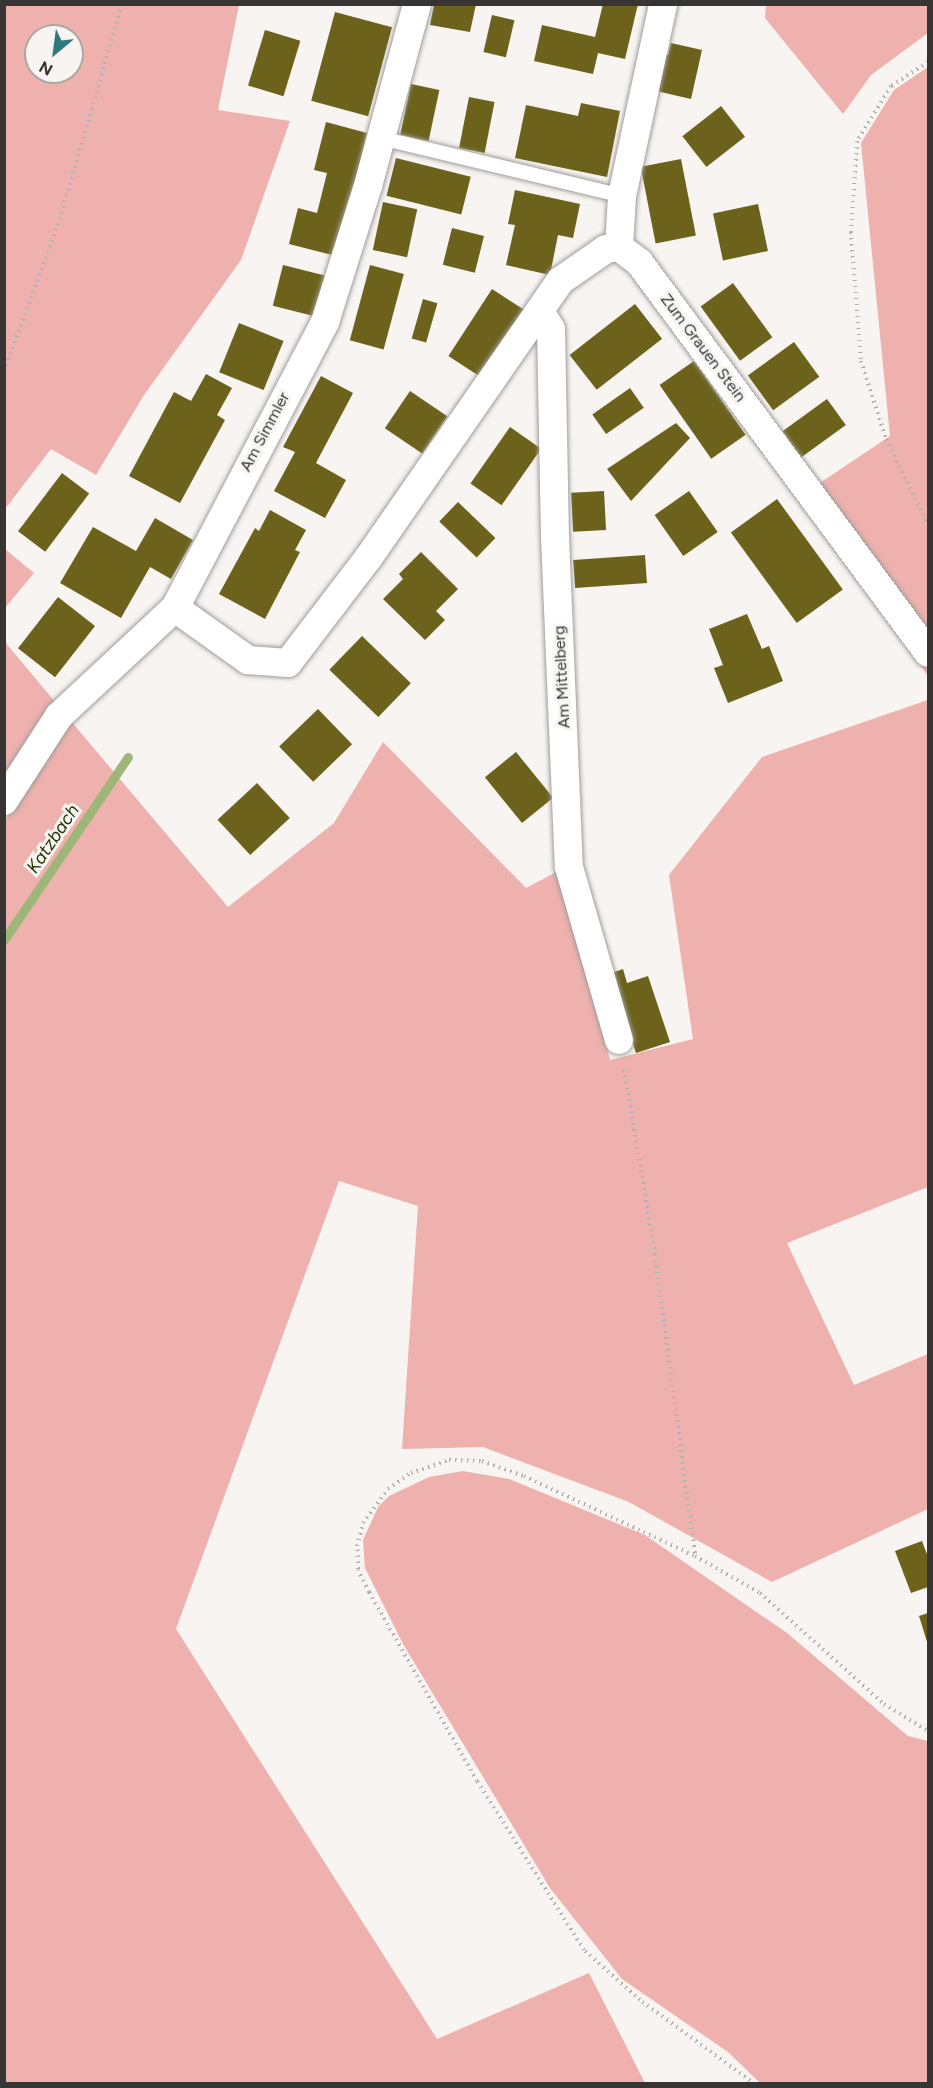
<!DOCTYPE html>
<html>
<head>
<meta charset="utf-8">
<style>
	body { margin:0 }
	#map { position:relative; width:933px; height:2088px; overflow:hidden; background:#f7f4f1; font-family:Figtree,sans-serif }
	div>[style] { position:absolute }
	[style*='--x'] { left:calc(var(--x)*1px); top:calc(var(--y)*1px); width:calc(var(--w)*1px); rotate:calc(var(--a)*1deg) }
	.green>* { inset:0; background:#eeb1ad }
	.stream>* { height:9px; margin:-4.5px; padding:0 4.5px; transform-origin:4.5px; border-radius:4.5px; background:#9eb779 }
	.building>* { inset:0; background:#6c621b; transform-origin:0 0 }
	.path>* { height:4px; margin-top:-2px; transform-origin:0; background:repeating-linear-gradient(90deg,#b3b1af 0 1.5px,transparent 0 6px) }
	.roads { filter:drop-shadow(0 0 2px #9f9d9b) drop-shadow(0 0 2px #9f9d9b) }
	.service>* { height:14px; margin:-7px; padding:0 7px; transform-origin:7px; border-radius:7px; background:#fff }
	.minor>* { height:28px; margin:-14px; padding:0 14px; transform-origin:14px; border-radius:14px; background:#fff }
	span { translate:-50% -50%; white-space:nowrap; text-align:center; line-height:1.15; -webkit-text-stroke:6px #f7f4f1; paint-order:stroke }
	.street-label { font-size:16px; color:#363534 }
	.water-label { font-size:18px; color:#273707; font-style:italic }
	.frame { position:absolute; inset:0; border:6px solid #363534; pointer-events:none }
	.north { position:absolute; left:24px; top:24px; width:60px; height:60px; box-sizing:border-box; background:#f7f4f1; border:2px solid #aaa8a5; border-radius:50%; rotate:209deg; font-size:16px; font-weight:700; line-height:24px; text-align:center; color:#363534 }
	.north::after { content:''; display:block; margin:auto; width:21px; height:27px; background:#30797f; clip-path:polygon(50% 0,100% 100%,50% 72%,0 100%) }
</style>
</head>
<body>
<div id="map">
	<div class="green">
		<div style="clip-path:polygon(evenodd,5px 4px,239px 5px,218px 110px,290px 121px,241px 260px,144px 395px,96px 475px,51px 449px,5px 509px,5px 4px,36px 36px,72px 36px,72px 72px,36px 72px,36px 36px)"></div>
		<div style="clip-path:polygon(766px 5px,928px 5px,928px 33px,871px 75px,843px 114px,765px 18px)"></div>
		<div style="clip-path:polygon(928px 67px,928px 676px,802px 495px,890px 436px,861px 143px,894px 90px)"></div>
		<div style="clip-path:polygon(5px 549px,34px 573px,5px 608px)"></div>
		<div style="clip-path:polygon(5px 642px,56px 703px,5px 781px)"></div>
		<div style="clip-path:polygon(928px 700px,928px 1187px,787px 1243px,854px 1385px,928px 1354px,928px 1509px,772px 1582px,629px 1502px,483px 1447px,402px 1449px,418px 1206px,339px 1181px,176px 1629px,437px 2039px,589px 1973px,645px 2083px,5px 2084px,4px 822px,51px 739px,70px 720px,228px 907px,334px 823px,383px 742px,526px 888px,562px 869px,610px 1060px,693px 1039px,669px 875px,762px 757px)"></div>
		<div style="clip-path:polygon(463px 1471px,509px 1479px,645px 1535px,787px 1633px,908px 1736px,928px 1741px,928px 2083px,760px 2083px,728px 2052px,622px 1979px,550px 1888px,403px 1644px,365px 1568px,363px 1540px,378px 1507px,389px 1496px,429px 1477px)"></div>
	</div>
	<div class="stream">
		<div style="--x:4;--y:940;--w:221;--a:-55.9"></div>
	</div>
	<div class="building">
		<div style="clip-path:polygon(434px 4px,476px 4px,470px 32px,430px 25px)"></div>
		<div style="clip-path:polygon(603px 4px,638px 4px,625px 59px,598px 53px,593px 74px,534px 61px,542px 25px,595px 37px)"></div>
		<div style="left:335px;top:12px;width:59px;height:92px;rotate:15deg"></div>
		<div style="left:492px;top:15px;width:23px;height:38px;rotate:13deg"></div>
		<div style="left:265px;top:30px;width:37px;height:58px;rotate:17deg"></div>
		<div style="clip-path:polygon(671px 43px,702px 50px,691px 99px,652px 90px,660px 53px,668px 55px)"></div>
		<div style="left:411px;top:84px;width:29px;height:52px;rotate:12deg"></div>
		<div style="left:469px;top:97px;width:26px;height:52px;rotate:11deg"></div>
		<div style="clip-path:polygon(581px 103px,620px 111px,607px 177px,515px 158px,526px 105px,578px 116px)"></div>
		<div style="left:721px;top:106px;width:39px;height:49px;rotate:52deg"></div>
		<div style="clip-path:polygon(326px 122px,367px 133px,336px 256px,289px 244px,298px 208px,317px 213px,327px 173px,314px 170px)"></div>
		<div style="left:396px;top:158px;width:77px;height:39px;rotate:14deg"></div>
		<div style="left:681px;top:159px;width:78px;height:41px;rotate:79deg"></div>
		<div style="clip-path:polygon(515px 190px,580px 204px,573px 238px,558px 235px,550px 275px,506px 265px,515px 225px,508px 224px)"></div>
		<div style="left:383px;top:202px;width:35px;height:49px;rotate:12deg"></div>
		<div style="left:758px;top:204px;width:48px;height:46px;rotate:78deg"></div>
		<div style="left:452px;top:228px;width:33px;height:38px;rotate:14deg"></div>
		<div style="left:283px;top:265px;width:44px;height:42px;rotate:14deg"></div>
		<div style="left:370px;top:265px;width:35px;height:78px;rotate:15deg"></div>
		<div style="left:733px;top:283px;width:67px;height:40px;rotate:54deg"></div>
		<div style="left:492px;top:289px;width:42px;height:80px;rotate:33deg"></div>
		<div style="left:423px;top:299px;width:15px;height:41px;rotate:16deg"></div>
		<div style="left:635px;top:304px;width:44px;height:83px;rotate:52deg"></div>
		<div style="left:239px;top:323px;width:48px;height:53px;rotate:22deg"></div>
		<div style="left:794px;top:342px;width:43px;height:57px;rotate:54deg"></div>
		<div style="left:694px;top:361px;width:90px;height:42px;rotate:55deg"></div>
		<div style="clip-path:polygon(206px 374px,232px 388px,217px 415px,225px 420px,180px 503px,129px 476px,174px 392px,191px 401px)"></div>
		<div style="clip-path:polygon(321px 376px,353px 393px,316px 463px,346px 480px,325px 518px,274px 491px,295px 452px,283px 447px)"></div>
		<div style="left:630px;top:388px;width:24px;height:46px;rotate:55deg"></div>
		<div style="left:410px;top:391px;width:45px;height:45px;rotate:34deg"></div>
		<div style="left:827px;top:399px;width:32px;height:55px;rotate:54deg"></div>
		<div style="clip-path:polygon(676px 423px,690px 438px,631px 501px,607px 469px)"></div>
		<div style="left:510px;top:427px;width:38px;height:69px;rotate:35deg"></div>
		<div style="left:62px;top:473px;width:34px;height:73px;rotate:37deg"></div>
		<div style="left:604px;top:491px;width:39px;height:33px;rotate:87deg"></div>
		<div style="left:689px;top:491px;width:50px;height:42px;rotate:55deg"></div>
		<div style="left:777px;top:499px;width:112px;height:57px;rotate:54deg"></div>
		<div style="left:458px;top:502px;width:52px;height:27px;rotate:44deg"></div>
		<div style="clip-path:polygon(270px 510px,306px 530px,295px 550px,300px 552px,265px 619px,219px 594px,255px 528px,259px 531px)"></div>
		<div style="clip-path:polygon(155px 518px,193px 540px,171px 579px,150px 567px,121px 618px,60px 583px,93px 527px,136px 551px)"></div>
		<div style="clip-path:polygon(421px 552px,458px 589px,436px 611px,445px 620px,425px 640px,383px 599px,403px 579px,399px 574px)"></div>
		<div style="left:645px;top:555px;width:28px;height:72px;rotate:86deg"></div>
		<div style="left:58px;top:597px;width:47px;height:65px;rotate:38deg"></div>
		<div style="clip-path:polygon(747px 614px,762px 649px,769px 646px,783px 681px,728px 703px,714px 668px,723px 665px,709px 629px)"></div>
		<div style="left:362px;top:636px;width:68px;height:47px;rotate:44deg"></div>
		<div style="left:318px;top:709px;width:49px;height:54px;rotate:46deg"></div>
		<div style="left:516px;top:752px;width:59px;height:40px;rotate:51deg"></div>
		<div style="left:257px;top:783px;width:48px;height:54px;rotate:47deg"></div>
		<div style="clip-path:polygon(623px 969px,627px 983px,648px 976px,670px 1042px,636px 1053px,609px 974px)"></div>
		<div style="clip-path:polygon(922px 1541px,928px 1557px,928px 1587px,911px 1593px,895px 1551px)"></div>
		<div style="clip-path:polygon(928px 1613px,928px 1645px,919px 1616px)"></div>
	</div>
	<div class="path">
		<div style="--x:928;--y:62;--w:44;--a:147"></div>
		<div style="--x:891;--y:86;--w:65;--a:121.7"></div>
		<div style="--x:857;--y:141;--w:91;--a:93.8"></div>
		<div style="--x:851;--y:232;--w:129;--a:85.6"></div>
		<div style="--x:861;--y:361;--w:82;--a:72.2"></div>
		<div style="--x:886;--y:439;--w:95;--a:63.7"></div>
		<div style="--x:4;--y:371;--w:156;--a:-69.7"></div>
		<div style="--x:58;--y:225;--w:230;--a:-73.8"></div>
		<div style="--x:624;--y:1070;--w:187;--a:80.4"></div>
		<div style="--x:655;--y:1254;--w:304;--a:82.4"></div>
		<div style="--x:755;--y:2084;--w:142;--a:-143.9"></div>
		<div style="--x:640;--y:2000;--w:75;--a:-138.2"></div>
		<div style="--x:584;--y:1950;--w:200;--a:-122.3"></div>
		<div style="--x:477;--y:1781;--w:218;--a:-119.7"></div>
		<div style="--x:369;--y:1592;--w:25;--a:-116"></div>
		<div style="--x:358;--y:1569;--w:23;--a:-92"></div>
		<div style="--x:357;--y:1546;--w:24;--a:-75"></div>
		<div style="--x:363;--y:1523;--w:42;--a:-53.7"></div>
		<div style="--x:388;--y:1489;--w:28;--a:-35"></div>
		<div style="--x:411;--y:1473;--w:40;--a:-18.9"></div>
		<div style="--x:449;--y:1460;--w:33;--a:2"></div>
		<div style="--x:482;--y:1461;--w:45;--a:19.7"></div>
		<div style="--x:524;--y:1476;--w:189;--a:25.1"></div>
		<div style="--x:695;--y:1556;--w:75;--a:29.6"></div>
		<div style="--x:760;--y:1593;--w:166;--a:41.8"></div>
		<div style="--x:884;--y:1704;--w:52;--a:31.5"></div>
	</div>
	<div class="roads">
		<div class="service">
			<div style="--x:381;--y:138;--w:248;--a:13.5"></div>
		</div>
		<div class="minor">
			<div style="--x:619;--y:247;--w:25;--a:37"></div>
			<div style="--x:639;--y:262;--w:486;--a:53.5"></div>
			<div style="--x:619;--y:247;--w:51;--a:-86.6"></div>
			<div style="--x:622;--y:196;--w:196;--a:-77.9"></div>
			<div style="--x:540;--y:311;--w:21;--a:59"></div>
			<div style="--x:551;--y:329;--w:208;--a:88.9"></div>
			<div style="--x:555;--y:537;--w:330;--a:87.6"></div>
			<div style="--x:569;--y:867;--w:180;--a:73.9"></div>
			<div style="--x:175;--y:608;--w:90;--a:35.5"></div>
			<div style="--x:248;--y:660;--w:40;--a:4.3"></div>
			<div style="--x:288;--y:663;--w:133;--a:-52.6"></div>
			<div style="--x:369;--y:557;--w:336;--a:-55.3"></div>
			<div style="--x:560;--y:281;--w:56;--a:-34.8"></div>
			<div style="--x:606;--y:249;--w:13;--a:-9"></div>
			<div style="--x:4;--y:801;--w:101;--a:-57.1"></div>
			<div style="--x:59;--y:716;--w:158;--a:-43"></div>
			<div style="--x:175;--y:608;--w:323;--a:-62.3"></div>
			<div style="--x:325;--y:322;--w:143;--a:-72.5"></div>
			<div style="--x:368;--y:186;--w:188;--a:-74.9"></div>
		</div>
	</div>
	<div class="street-label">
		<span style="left:703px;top:348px;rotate:53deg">Zum Grauen Stein</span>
		<span style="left:265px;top:432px;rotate:-62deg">Am Simmler</span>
		<span style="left:562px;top:677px;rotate:-93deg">Am Mittelberg</span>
	</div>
	<div class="water-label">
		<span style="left:53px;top:839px;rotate:-56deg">Katzbach</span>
	</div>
	<div class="frame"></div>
	<div class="north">N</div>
</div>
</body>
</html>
